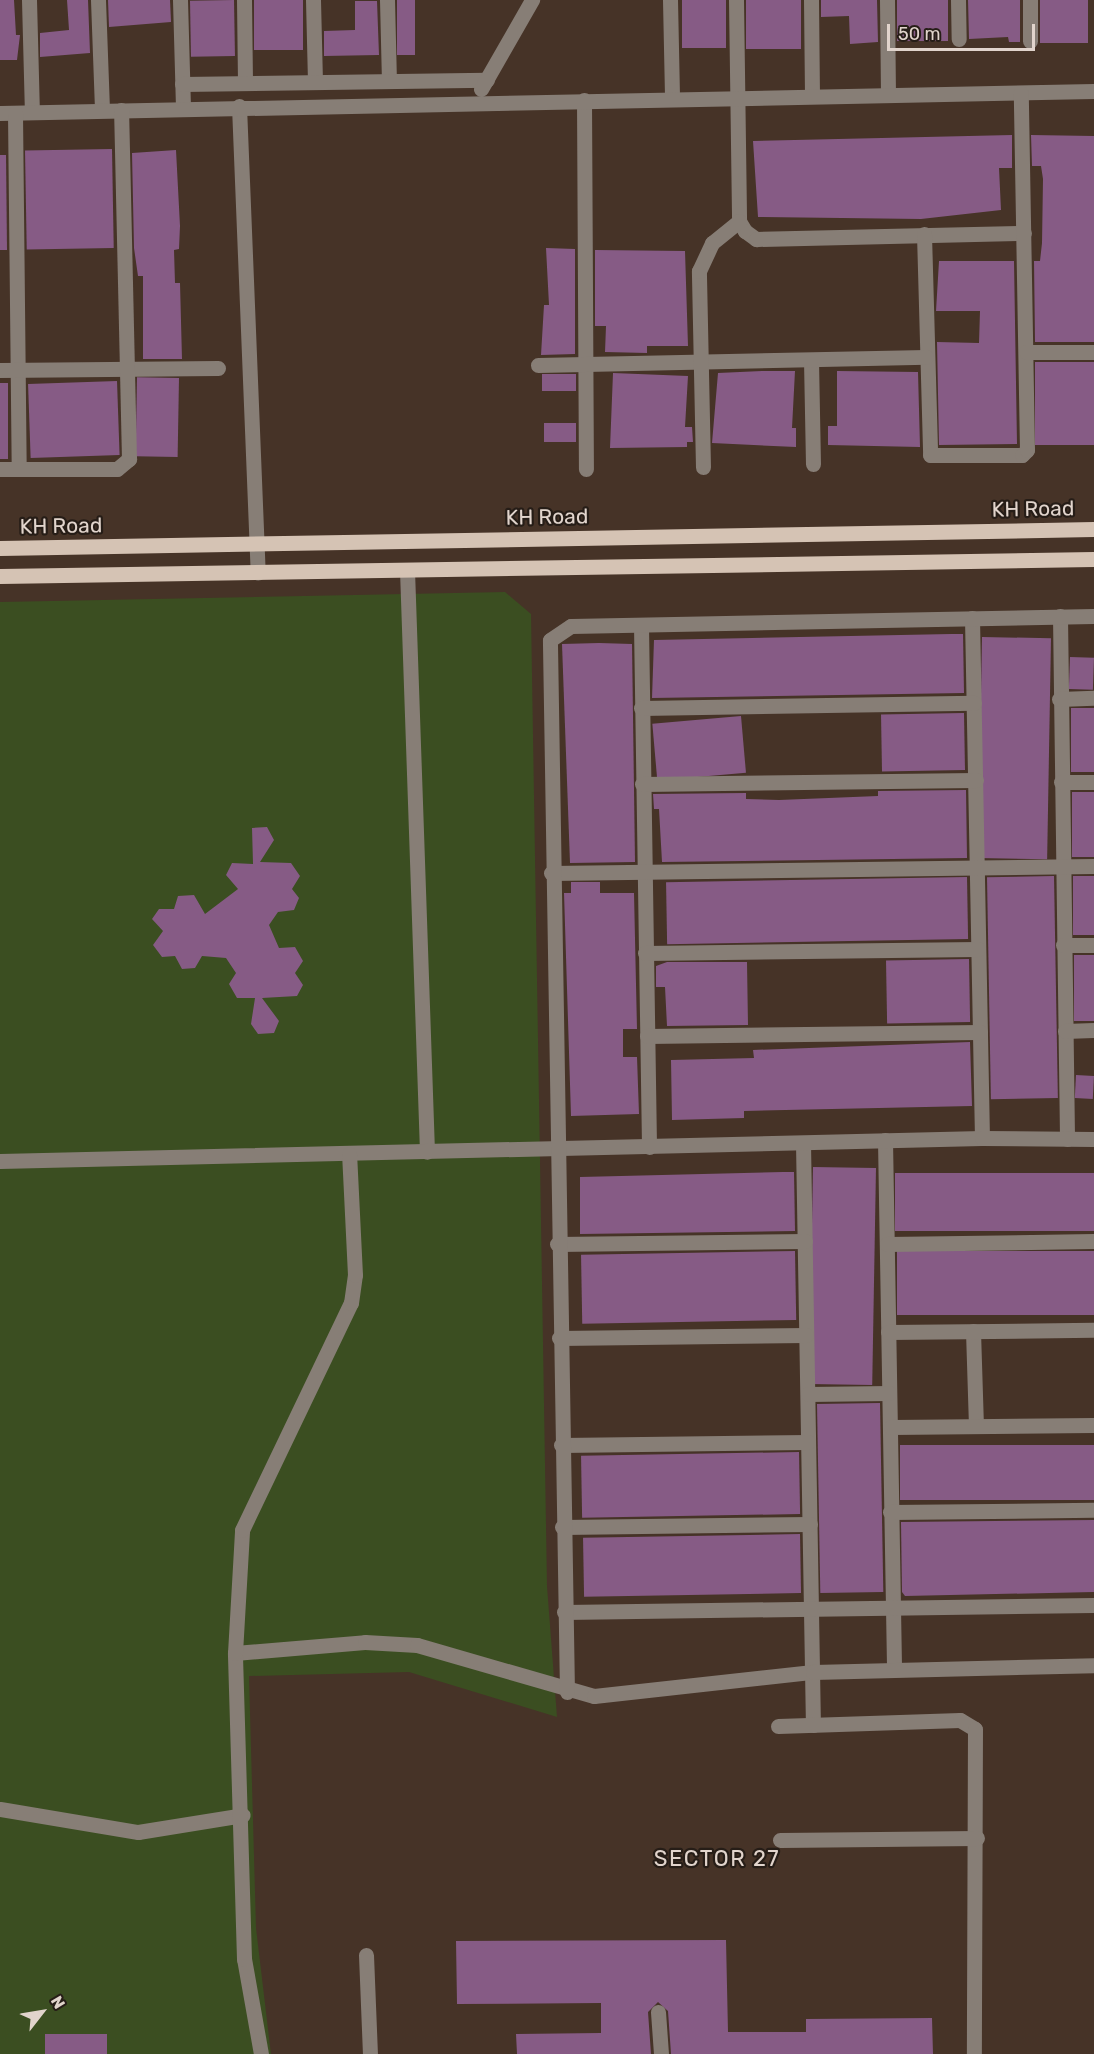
<!DOCTYPE html>
<html>
<head>
<meta charset="utf-8">
<style>
	body { margin:0 }
	#map { position:relative; width:1094px; height:2054px; overflow:hidden; background:#463327; font-family:Rubik,sans-serif }
	div>[style] { position:absolute }
	[style*='--x'] { left:calc(var(--x)*1px); top:calc(var(--y)*1px); width:calc(var(--w)*1px); rotate:calc(var(--a)*1deg) }
	.green>* { inset:0; background:#3b4e21 }
	.building>* { inset:0; background:#865b85; transform-origin:0 0 }
	.minor>* { height:15px; margin:-7.5px; padding:0 7.5px; transform-origin:7.5px; border-radius:7.5px; background:#877e76 }
	.major>* { height:15px; margin:-7.5px; padding:0 7.5px; transform-origin:7.5px; border-radius:7.5px; background:#d5c3b4 }
	span { translate:-50% -50%; white-space:nowrap; text-align:center; line-height:1.15; -webkit-text-stroke:4.5px #261d17; paint-order:stroke }
	.street-label { font-size:21px; color:#e1d4cc }
	.neighbourhood-label { font-size:22px; color:#e1d4cc; letter-spacing:1.5px }
	.north { position:absolute; left:12px; top:1982px; width:60px; height:60px; -webkit-text-stroke:4px #261d17; paint-order:stroke; rotate:59deg; font-size:16px; font-weight:700; line-height:24px; text-align:center; color:#e1d4cc }
	.north::after { content:''; display:block; margin:auto; width:21px; height:27px; background:#e1d4cc; clip-path:polygon(50% 0,100% 100%,50% 72%,0 100%) }
	.scale { position:absolute; left:887px; top:24px; width:148px; height:27px; box-sizing:border-box; border:3px solid #e1d4cc; border-top:0; padding-left:8px; font-size:18px; line-height:21px; white-space:nowrap; color:#e1d4cc; -webkit-text-stroke:4px #261d17; paint-order:stroke }
</style>
</head>
<body>
<div id="map">
	<div class="green">
		<div style="clip-path:polygon(505px 592px,531px 614px,547px 1586px,557px 1717px,409px 1672px,249px 1676px,256px 1928px,271px 2054px,0 2054px,0 602px)"></div>
	</div>
	<div class="building">
		<div style="clip-path:polygon(0 0,14px 0,16px 35px,20px 35px,17px 60px,0 60px)"></div>
		<div style="clip-path:polygon(67px 0,88px 0,90px 53px,40px 57px,40px 33px,69px 30px)"></div>
		<div style="clip-path:polygon(108px 0,170px 0,171px 22px,109px 27px)"></div>
		<div style="left:234px;top:0;width:56px;height:44px;rotate:89deg"></div>
		<div style="left:254px;top:0;width:49px;height:50px"></div>
		<div style="left:397px;top:0;width:18px;height:55px"></div>
		<div style="left:682px;top:0;width:44px;height:48px"></div>
		<div style="left:746px;top:0;width:55px;height:49px"></div>
		<div style="clip-path:polygon(821px 0,877px 0,878px 42px,850px 44px,849px 16px,821px 17px)"></div>
		<div style="left:897px;top:0;width:51px;height:41px"></div>
		<div style="clip-path:polygon(968px 0,1020px 0,1020px 42px,1009px 42px,1008px 37px,969px 39px)"></div>
		<div style="left:1040px;top:0;width:48px;height:43px"></div>
		<div style="clip-path:polygon(355px 1px,377px 1px,379px 55px,324px 56px,324px 31px,355px 30px)"></div>
		<div style="clip-path:polygon(1012px 135px,1012px 168px,999px 168px,1001px 210px,921px 219px,758px 217px,753px 141px)"></div>
		<div style="clip-path:polygon(1031px 135px,1094px 136px,1094px 342px,1035px 342px,1034px 261px,1040px 261px,1042px 243px,1043px 179px,1041px 166px,1032px 166px)"></div>
		<div style="left:112px;top:149px;width:99px;height:87px;rotate:89deg"></div>
		<div style="clip-path:polygon(176px 150px,180px 226px,179px 249px,174px 250px,175px 283px,180px 283px,182px 359px,143px 359px,143px 276px,138px 276px,134px 248px,132px 153px)"></div>
		<div style="clip-path:polygon(0 155px,6px 155px,7px 250px,0 250px)"></div>
		<div style="clip-path:polygon(546px 248px,575px 249px,575px 354px,541px 355px,544px 305px,549px 305px)"></div>
		<div style="clip-path:polygon(595px 250px,685px 251px,688px 346px,647px 346px,647px 353px,605px 352px,606px 326px,595px 326px)"></div>
		<div style="clip-path:polygon(939px 261px,1014px 261px,1017px 444px,939px 445px,937px 342px,979px 343px,980px 311px,936px 311px)"></div>
		<div style="left:1035px;top:362px;width:59px;height:83px"></div>
		<div style="clip-path:polygon(762px 371px,795px 371px,792px 428px,796px 428px,796px 447px,712px 443px,718px 373px)"></div>
		<div style="clip-path:polygon(837px 371px,918px 372px,920px 447px,828px 445px,828px 426px,837px 426px)"></div>
		<div style="clip-path:polygon(613px 373px,688px 376px,685px 427px,692px 427px,693px 442px,687px 442px,687px 447px,610px 448px)"></div>
		<div style="left:576px;top:374px;width:17px;height:34px;rotate:90deg"></div>
		<div style="left:179px;top:378px;width:79px;height:42px;rotate:91deg"></div>
		<div style="left:117px;top:381px;width:74px;height:89px;rotate:88deg"></div>
		<div style="left:0;top:383px;width:8px;height:76px"></div>
		<div style="left:544px;top:423px;width:32px;height:19px"></div>
		<div style="clip-path:polygon(951px 634px,963px 634px,964px 693px,652px 698px,654px 640px)"></div>
		<div style="left:982px;top:637px;width:69px;height:221px;rotate:1deg"></div>
		<div style="clip-path:polygon(599px 643px,632px 644px,635px 862px,570px 863px,562px 644px)"></div>
		<div style="left:1070px;top:657px;width:24px;height:32px;rotate:2deg"></div>
		<div style="left:1071px;top:708px;width:23px;height:64px"></div>
		<div style="left:964px;top:713px;width:57px;height:83px;rotate:89deg"></div>
		<div style="left:741px;top:716px;width:57px;height:89px;rotate:85deg"></div>
		<div style="clip-path:polygon(966px 790px,967px 858px,662px 862px,659px 809px,654px 809px,653px 794px,746px 793px,746px 799px,779px 800px,878px 796px,878px 791px)"></div>
		<div style="left:1072px;top:792px;width:22px;height:65px"></div>
		<div style="clip-path:polygon(267px 827px,274px 840px,260px 862px,291px 863px,300px 876px,292px 889px,299px 898px,294px 910px,278px 912px,269px 925px,279px 948px,295px 947px,303px 961px,295px 973px,303px 985px,297px 996px,262px 998px,279px 1021px,274px 1033px,258px 1034px,251px 1024px,255px 998px,237px 998px,229px 984px,236px 973px,226px 958px,202px 956px,195px 968px,182px 969px,175px 956px,162px 957px,153px 945px,163px 931px,152px 919px,159px 909px,174px 909px,178px 896px,194px 895px,205px 914px,238px 889px,226px 875px,232px 863px,253px 864px,252px 828px)"></div>
		<div style="left:1054px;top:876px;width:222px;height:67px;rotate:89deg"></div>
		<div style="left:1073px;top:876px;width:21px;height:59px"></div>
		<div style="left:967px;top:877px;width:62px;height:301px;rotate:89deg"></div>
		<div style="clip-path:polygon(571px 882px,600px 882px,600px 893px,634px 893px,637px 1029px,623px 1029px,623px 1057px,637px 1057px,639px 1114px,571px 1116px,564px 893px,571px 893px)"></div>
		<div style="left:1074px;top:955px;width:20px;height:66px"></div>
		<div style="left:969px;top:959px;width:63px;height:83px;rotate:89deg"></div>
		<div style="clip-path:polygon(667px 962px,747px 962px,748px 1025px,667px 1026px,665px 987px,656px 987px,656px 966px)"></div>
		<div style="clip-path:polygon(970px 1042px,972px 1106px,744px 1111px,744px 1118px,672px 1120px,671px 1060px,754px 1058px,753px 1050px)"></div>
		<div style="left:1076px;top:1075px;width:18px;height:23px;rotate:3deg"></div>
		<div style="left:813px;top:1167px;width:63px;height:217px;rotate:1deg"></div>
		<div style="clip-path:polygon(783px 1172px,794px 1172px,795px 1231px,580px 1234px,580px 1177px)"></div>
		<div style="left:1094px;top:1173px;width:58px;height:199px;rotate:90deg"></div>
		<div style="left:795px;top:1251px;width:69px;height:214px;rotate:89deg"></div>
		<div style="left:1094px;top:1251px;width:64px;height:197px;rotate:90deg"></div>
		<div style="left:880px;top:1403px;width:189px;height:63px;rotate:89deg"></div>
		<div style="left:1094px;top:1445px;width:55px;height:194px;rotate:90deg"></div>
		<div style="left:799px;top:1452px;width:62px;height:218px;rotate:89deg"></div>
		<div style="clip-path:polygon(1094px 1520px,1094px 1592px,905px 1596px,902px 1592px,901px 1522px)"></div>
		<div style="left:800px;top:1534px;width:59px;height:217px;rotate:89deg"></div>
		<div style="clip-path:polygon(726px 1940px,728px 2032px,806px 2032px,806px 2019px,932px 2018px,933px 2054px,671px 2054px,668px 2011px,658px 2002px,648px 2012px,651px 2054px,517px 2054px,516px 2034px,601px 2033px,601px 2003px,457px 2004px,456px 1941px)"></div>
		<div style="left:45px;top:2034px;width:62px;height:20px"></div>
	</div>
	<div class="minor">
		<div style="--x:29;--y:0;--w:112;--a:88.5"></div>
		<div style="--x:98;--y:0;--w:109;--a:87.9"></div>
		<div style="--x:180;--y:0;--w:108;--a:88.4"></div>
		<div style="--x:244;--y:0;--w:83;--a:89.3"></div>
		<div style="--x:313;--y:0;--w:82;--a:88.6"></div>
		<div style="--x:387;--y:0;--w:81;--a:88.6"></div>
		<div style="--x:670;--y:0;--w:99;--a:88.8"></div>
		<div style="--x:736;--y:0;--w:221;--a:89.2"></div>
		<div style="--x:739;--y:221;--w:12;--a:59"></div>
		<div style="--x:745;--y:231;--w:14;--a:36"></div>
		<div style="--x:756;--y:239;--w:268;--a:-1.3"></div>
		<div style="--x:811;--y:0;--w:96;--a:89.4"></div>
		<div style="--x:887;--y:0;--w:95;--a:89.4"></div>
		<div style="--x:958;--y:0;--w:39;--a:89"></div>
		<div style="--x:1030;--y:0;--w:41;--a:90"></div>
		<div style="--x:182;--y:84;--w:305;--a:-0.8"></div>
		<div style="--x:481;--y:89;--w:103;--a:-60.2"></div>
		<div style="--x:584;--y:100;--w:369;--a:89.7"></div>
		<div style="--x:239;--y:106;--w:467;--a:87.7"></div>
		<div style="--x:0;--y:113;--w:1094;--a:-1.15"></div>
		<div style="--x:15;--y:113;--w:356;--a:89.4"></div>
		<div style="--x:924;--y:234;--w:221;--a:88.4"></div>
		<div style="--x:930;--y:455;--w:92;--a:0"></div>
		<div style="--x:1022;--y:455;--w:7;--a:-45"></div>
		<div style="--x:1027;--y:450;--w:357;--a:-91"></div>
		<div style="--x:1026;--y:352;--w:68;--a:0"></div>
		<div style="--x:811;--y:360;--w:104;--a:88.9"></div>
		<div style="--x:538;--y:365;--w:388;--a:-1.2"></div>
		<div style="--x:0;--y:370;--w:218;--a:-0.5"></div>
		<div style="--x:703;--y:467;--w:196;--a:-91.2"></div>
		<div style="--x:699;--y:271;--w:31;--a:-65"></div>
		<div style="--x:712;--y:243;--w:35;--a:-39"></div>
		<div style="--x:0;--y:469;--w:117;--a:0"></div>
		<div style="--x:117;--y:469;--w:16;--a:-40"></div>
		<div style="--x:129;--y:459;--w:349;--a:-91.3"></div>
		<div style="--x:407;--y:570;--w:582;--a:88.03"></div>
		<div style="--x:1060;--y:616;--w:523;--a:89.23"></div>
		<div style="--x:972;--y:618;--w:520;--a:88.9"></div>
		<div style="--x:641;--y:625;--w:522;--a:89.12"></div>
		<div style="--x:1059;--y:699;--w:35;--a:-2"></div>
		<div style="--x:641;--y:708;--w:333;--a:-0.9"></div>
		<div style="--x:1061;--y:782;--w:33;--a:0"></div>
		<div style="--x:642;--y:784;--w:334;--a:-0.7"></div>
		<div style="--x:551;--y:873;--w:543;--a:-0.74"></div>
		<div style="--x:1063;--y:945;--w:31;--a:0"></div>
		<div style="--x:645;--y:953;--w:333;--a:-0.7"></div>
		<div style="--x:1065;--y:1031;--w:29;--a:-2"></div>
		<div style="--x:647;--y:1036;--w:333;--a:-0.7"></div>
		<div style="--x:885;--y:1140;--w:528;--a:89.02"></div>
		<div style="--x:803;--y:1143;--w:582;--a:89.02"></div>
		<div style="--x:0;--y:1161;--w:982;--a:-1.34"></div>
		<div style="--x:982;--y:1138;--w:112;--a:0.5"></div>
		<div style="--x:557;--y:1244;--w:248;--a:-0.7"></div>
		<div style="--x:887;--y:1244;--w:207;--a:-0.8"></div>
		<div style="--x:973;--y:1331;--w:95;--a:88.2"></div>
		<div style="--x:888;--y:1332;--w:206;--a:-0.6"></div>
		<div style="--x:559;--y:1338;--w:247;--a:-0.7"></div>
		<div style="--x:808;--y:1394;--w:81;--a:-0.7"></div>
		<div style="--x:891;--y:1427;--w:203;--a:-0.6"></div>
		<div style="--x:561;--y:1445;--w:247;--a:-0.7"></div>
		<div style="--x:890;--y:1512;--w:204;--a:-0.6"></div>
		<div style="--x:562;--y:1527;--w:248;--a:-0.7"></div>
		<div style="--x:564;--y:1612;--w:530;--a:-0.76"></div>
		<div style="--x:235;--y:1653;--w:130;--a:-4.8"></div>
		<div style="--x:365;--y:1642;--w:52;--a:3.3"></div>
		<div style="--x:417;--y:1645;--w:184;--a:16.1"></div>
		<div style="--x:594;--y:1696;--w:220;--a:-6.3"></div>
		<div style="--x:813;--y:1672;--w:281;--a:-1.4"></div>
		<div style="--x:567;--y:1692;--w:1052;--a:-90.93"></div>
		<div style="--x:550;--y:640;--w:25;--a:-34"></div>
		<div style="--x:571;--y:626;--w:523;--a:-1.1"></div>
		<div style="--x:778;--y:1726;--w:182;--a:-1.9"></div>
		<div style="--x:960;--y:1720;--w:17;--a:31"></div>
		<div style="--x:975;--y:1729;--w:325;--a:90.2"></div>
		<div style="--x:0;--y:1809;--w:140;--a:9.5"></div>
		<div style="--x:138;--y:1832;--w:106;--a:-9.2"></div>
		<div style="--x:780;--y:1840;--w:197;--a:-0.6"></div>
		<div style="--x:366;--y:1955;--w:99;--a:87.7"></div>
		<div style="--x:658;--y:2012;--w:42;--a:85.9"></div>
		<div style="--x:261;--y:2054;--w:97;--a:-100.1"></div>
		<div style="--x:244;--y:1959;--w:306;--a:-91.7"></div>
		<div style="--x:235;--y:1653;--w:123;--a:-86.7"></div>
		<div style="--x:242;--y:1530;--w:252;--a:-64.4"></div>
		<div style="--x:351;--y:1303;--w:28;--a:-82"></div>
		<div style="--x:355;--y:1275;--w:121;--a:-92.8"></div>
	</div>
	<div class="major">
		<div style="--x:0;--y:548;--w:1094;--a:-0.99"></div>
		<div style="--x:0;--y:576;--w:1094;--a:-0.89"></div>
	</div>
	<div class="street-label">
		<span style="left:1033px;top:509px;rotate:-1deg">KH Road</span>
		<span style="left:547px;top:517px;rotate:-1deg">KH Road</span>
		<span style="left:61px;top:526px;rotate:-1deg">KH Road</span>
	</div>
	<div class="neighbourhood-label">
		<span style="left:717px;top:1859px">SECTOR 27</span>
	</div>
	<div class="north">N</div>
	<div class="scale">50 m</div>
</div>
</body>
</html>
